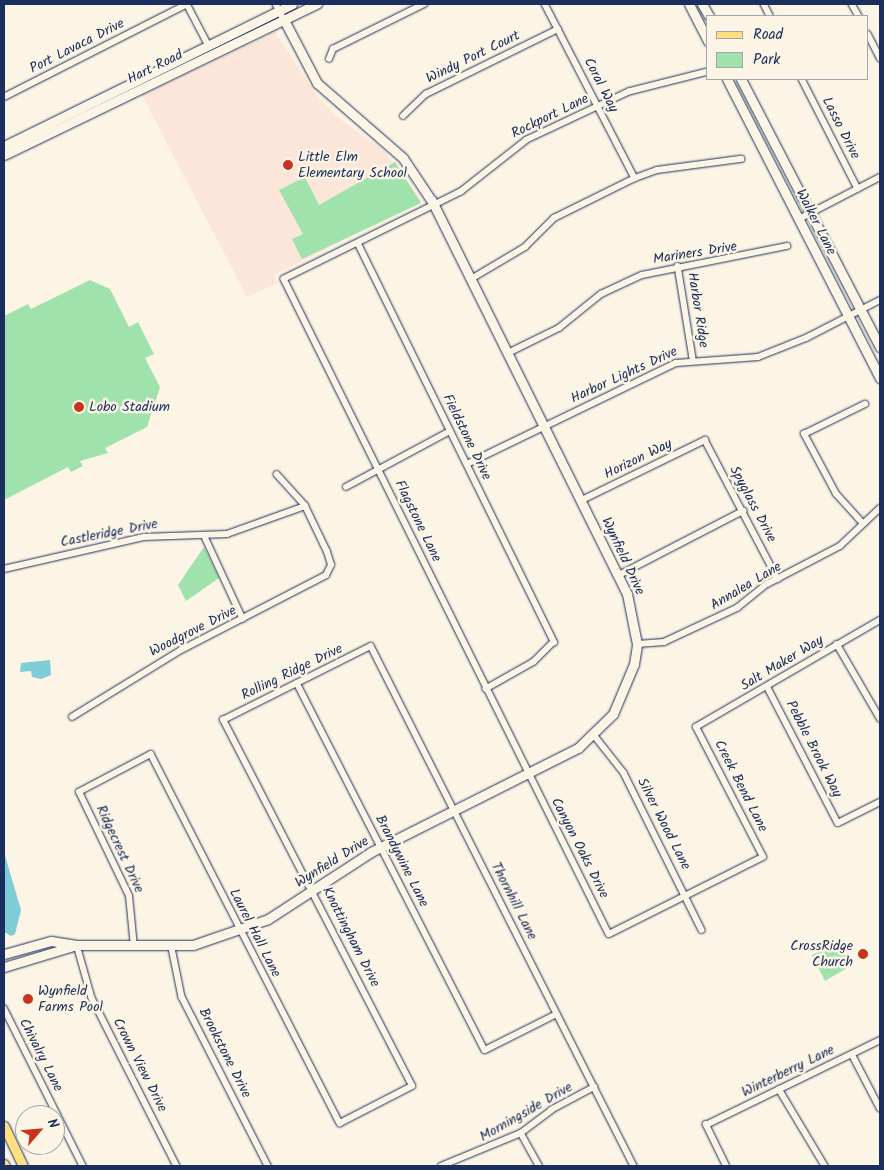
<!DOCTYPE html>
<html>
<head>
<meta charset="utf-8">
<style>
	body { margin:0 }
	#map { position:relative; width:884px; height:1170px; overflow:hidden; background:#fcf5e5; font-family:Kalam,sans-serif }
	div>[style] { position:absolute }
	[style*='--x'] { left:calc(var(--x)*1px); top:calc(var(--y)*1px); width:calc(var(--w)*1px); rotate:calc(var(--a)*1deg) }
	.built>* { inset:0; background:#fce5d9 }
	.green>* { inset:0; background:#9fe2ac }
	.water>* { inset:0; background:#7eced9 }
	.roads { filter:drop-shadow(0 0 1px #1b2f5e) drop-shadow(0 0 1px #1b2f5e) }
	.street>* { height:5.5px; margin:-2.75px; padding:0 2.75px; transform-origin:2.75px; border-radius:2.75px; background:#fcf5e5 }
	.secondary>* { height:9px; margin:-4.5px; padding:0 4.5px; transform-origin:4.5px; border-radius:4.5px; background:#fcf5e5 }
	.primary>* { height:9px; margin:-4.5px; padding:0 4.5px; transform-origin:4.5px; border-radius:4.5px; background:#ffdf80 }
	.dots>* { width:14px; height:14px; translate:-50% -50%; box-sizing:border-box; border:2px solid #fcf5e5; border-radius:50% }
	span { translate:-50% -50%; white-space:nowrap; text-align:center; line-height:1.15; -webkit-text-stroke:5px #fcf5e5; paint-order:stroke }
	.street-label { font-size:14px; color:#1b2f5e }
	.poi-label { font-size:14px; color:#1b2f5e }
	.left { translate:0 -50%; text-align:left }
	.right { translate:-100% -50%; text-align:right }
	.frame { position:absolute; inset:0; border:5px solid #1b2f5e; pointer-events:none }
	.legend { position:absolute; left:706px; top:15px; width:162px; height:65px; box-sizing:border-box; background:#fcf5e5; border:1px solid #a2a6af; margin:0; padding:6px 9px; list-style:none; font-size:15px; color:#1b2f5e }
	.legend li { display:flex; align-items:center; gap:10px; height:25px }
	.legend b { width:25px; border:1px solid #a2a6af }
	.north { position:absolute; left:15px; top:1105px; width:50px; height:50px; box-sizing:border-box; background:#fcf5e5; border:1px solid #a2a6af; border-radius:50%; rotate:63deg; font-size:14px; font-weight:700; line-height:20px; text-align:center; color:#1b2f5e }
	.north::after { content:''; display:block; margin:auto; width:18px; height:22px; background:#c8321e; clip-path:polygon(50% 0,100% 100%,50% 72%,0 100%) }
</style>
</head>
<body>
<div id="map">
	<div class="built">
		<div style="clip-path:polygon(275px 32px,317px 96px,337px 117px,384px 151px,422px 201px,274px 275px,278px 283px,247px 297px,142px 95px)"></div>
	</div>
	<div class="green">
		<div style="clip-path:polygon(395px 162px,421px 203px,302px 259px,292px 239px,303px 234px,279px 190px,305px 177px,319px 205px)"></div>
		<div style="clip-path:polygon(90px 280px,110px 289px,129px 327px,138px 322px,154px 354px,145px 358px,160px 387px,147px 427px,105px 448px,108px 453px,80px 461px,83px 466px,71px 472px,68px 467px,4px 500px,4px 316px,28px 304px,31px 309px)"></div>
		<div style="clip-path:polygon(204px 547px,219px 578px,186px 601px,178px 585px)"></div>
		<div style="clip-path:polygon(837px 942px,852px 965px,825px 981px,812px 955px)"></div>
	</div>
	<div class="water">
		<div style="clip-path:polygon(50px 660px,51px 675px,41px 679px,32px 677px,31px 671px,20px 672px,21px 663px)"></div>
		<div style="clip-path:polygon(4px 852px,21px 910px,15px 934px,11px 936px,4px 932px)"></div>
	</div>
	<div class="roads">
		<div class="street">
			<div style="--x:187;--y:4;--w:47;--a:62.4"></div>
			<div style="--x:276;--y:4;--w:18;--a:63"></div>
			<div style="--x:545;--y:4;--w:196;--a:62.7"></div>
			<div style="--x:764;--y:4;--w:13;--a:63"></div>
			<div style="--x:852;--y:4;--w:14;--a:60"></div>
			<div style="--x:868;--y:34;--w:27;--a:63"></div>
			<div style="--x:329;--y:59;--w:11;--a:-68"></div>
			<div style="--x:333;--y:49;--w:102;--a:-26.3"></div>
			<div style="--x:708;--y:72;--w:81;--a:165.8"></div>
			<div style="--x:629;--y:92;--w:113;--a:154.8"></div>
			<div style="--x:527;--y:140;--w:84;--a:141.8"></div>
			<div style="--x:461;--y:192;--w:197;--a:153.8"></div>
			<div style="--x:284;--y:279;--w:731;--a:63.61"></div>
			<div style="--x:609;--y:934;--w:172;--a:-26.6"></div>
			<div style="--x:763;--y:857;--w:146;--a:-117.3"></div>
			<div style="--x:696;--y:727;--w:213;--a:-30.2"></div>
			<div style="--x:802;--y:79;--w:123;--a:63"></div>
			<div style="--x:4;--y:97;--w:205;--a:-26.9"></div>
			<div style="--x:403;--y:116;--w:32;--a:-44"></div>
			<div style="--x:426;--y:94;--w:147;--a:-26.2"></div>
			<div style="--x:799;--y:219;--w:91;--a:-27.4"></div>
			<div style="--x:358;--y:243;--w:445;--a:63.8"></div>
			<div style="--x:554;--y:642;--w:28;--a:135"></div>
			<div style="--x:534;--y:662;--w:55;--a:150.6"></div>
			<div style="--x:678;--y:266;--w:94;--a:80.8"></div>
			<div style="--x:471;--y:279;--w:63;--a:-30.7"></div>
			<div style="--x:525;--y:247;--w:41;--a:-45"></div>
			<div style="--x:554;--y:218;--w:90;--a:-26.3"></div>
			<div style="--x:635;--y:178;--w:23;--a:-20"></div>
			<div style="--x:657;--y:170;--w:85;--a:-7.5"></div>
			<div style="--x:508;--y:353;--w:57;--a:-26.1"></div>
			<div style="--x:559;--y:328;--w:54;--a:-39"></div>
			<div style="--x:601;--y:294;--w:45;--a:-24.9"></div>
			<div style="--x:642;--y:275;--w:148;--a:-11.3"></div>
			<div style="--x:467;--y:464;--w:232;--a:-25.8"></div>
			<div style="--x:676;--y:363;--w:82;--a:-4.2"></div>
			<div style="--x:758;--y:357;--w:52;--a:-21.6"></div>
			<div style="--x:806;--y:338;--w:83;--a:-27.2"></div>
			<div style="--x:346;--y:487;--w:118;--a:-28.3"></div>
			<div style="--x:582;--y:500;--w:137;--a:-26"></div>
			<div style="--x:705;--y:440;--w:157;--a:62.3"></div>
			<div style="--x:863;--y:524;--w:40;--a:-132"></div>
			<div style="--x:836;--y:494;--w:68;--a:-118.1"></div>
			<div style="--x:804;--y:434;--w:68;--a:-26.2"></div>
			<div style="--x:205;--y:537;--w:90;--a:65.1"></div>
			<div style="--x:4;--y:569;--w:144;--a:-12.9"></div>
			<div style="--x:144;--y:537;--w:83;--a:-2.1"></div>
			<div style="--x:227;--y:534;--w:83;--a:-19.7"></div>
			<div style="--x:619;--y:575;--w:140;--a:-27.3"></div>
			<div style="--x:637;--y:644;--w:27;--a:-4"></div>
			<div style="--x:664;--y:642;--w:81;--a:-25"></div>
			<div style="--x:737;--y:608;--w:38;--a:-39"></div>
			<div style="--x:767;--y:584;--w:82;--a:-27.5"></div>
			<div style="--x:840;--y:546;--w:55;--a:-43.5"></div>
			<div style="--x:837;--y:644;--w:86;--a:59.8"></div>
			<div style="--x:297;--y:683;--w:412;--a:62.9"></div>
			<div style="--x:485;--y:1050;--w:80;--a:-26.6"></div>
			<div style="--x:767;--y:686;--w:154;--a:62.6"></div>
			<div style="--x:838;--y:823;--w:47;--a:-26.6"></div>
			<div style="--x:72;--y:717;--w:128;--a:-31.6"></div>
			<div style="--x:181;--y:650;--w:163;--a:-27.3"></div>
			<div style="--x:326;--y:575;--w:11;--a:-63"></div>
			<div style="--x:331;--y:565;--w:14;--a:-107"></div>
			<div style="--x:327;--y:552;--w:51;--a:-115.6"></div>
			<div style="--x:305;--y:506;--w:42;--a:-132.1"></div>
			<div style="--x:594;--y:735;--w:48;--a:51.7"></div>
			<div style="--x:624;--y:773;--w:175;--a:63.6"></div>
			<div style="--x:77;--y:945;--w:55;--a:74.2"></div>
			<div style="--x:92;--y:998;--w:188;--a:63.2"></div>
			<div style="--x:134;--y:947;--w:51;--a:-95.6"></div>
			<div style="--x:129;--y:896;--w:115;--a:-115.7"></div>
			<div style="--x:79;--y:792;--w:81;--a:-27.8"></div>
			<div style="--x:151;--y:754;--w:415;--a:62.9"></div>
			<div style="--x:340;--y:1123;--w:81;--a:-27.2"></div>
			<div style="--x:412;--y:1086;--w:412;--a:-117.3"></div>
			<div style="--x:223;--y:720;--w:165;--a:-26.6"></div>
			<div style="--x:371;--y:646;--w:583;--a:63.17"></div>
			<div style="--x:172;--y:948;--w:50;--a:78.5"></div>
			<div style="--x:182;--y:997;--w:190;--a:63"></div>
			<div style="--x:4;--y:1008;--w:177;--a:63.4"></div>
			<div style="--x:852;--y:1054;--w:61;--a:62.6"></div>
			<div style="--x:779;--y:1089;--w:90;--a:59.1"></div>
			<div style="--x:521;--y:1133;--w:38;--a:61"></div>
			<div style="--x:441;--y:1166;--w:87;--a:-22.4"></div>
			<div style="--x:521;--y:1133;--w:38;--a:-37"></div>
			<div style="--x:551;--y:1110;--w:49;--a:-28.1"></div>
			<div style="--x:726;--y:1166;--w:46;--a:-116"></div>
			<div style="--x:706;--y:1125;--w:194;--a:-26"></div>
		</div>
		<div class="secondary">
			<div style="--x:689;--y:4;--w:42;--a:62.8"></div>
			<div style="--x:702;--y:4;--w:14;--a:60"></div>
			<div style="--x:727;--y:79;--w:336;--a:62.9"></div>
			<div style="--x:741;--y:79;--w:302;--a:62.6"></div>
			<div style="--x:4;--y:146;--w:321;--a:-26.2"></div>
			<div style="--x:4;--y:155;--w:348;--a:-25.8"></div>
			<div style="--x:4;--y:954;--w:49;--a:-15.5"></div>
			<div style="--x:51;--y:941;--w:26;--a:9"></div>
			<div style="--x:4;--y:967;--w:76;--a:-16.8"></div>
			<div style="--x:77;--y:945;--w:116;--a:0"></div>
			<div style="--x:193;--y:945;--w:79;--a:-19.1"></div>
			<div style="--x:268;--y:919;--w:123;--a:-33"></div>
			<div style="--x:371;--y:852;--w:232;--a:-26.7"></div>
			<div style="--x:578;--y:748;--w:49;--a:-44.2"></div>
			<div style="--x:613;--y:714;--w:54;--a:-67.2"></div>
			<div style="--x:634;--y:664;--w:20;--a:-81"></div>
			<div style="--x:637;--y:644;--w:51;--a:-101.3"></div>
			<div style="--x:627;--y:594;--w:440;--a:-116.4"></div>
			<div style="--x:431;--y:200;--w:50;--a:-123.7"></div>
			<div style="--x:403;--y:158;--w:114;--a:-138.9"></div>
			<div style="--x:317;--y:83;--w:71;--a:-117.6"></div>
		</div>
		<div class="primary">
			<div style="--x:4;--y:1126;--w:44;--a:64.6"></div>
			<div style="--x:4;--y:1164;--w:2;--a:63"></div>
		</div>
	</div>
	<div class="dots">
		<div style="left:288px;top:165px;background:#c8321e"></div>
		<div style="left:79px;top:407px;background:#c8321e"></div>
		<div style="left:863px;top:954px;background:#c8321e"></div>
		<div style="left:28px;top:999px;background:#c8321e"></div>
	</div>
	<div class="street-label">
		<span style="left:77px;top:46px;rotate:-27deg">Port Lavaca Drive</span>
		<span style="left:473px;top:57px;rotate:-26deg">Windy Port Court</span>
		<span style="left:155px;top:67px;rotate:-26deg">Hart Road</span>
		<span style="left:601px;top:85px;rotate:63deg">Coral Way</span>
		<span style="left:550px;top:116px;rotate:-26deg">Rockport Lane</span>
		<span style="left:841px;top:128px;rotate:63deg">Lasso Drive</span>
		<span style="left:816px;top:222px;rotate:63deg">Walker Lane</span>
		<span style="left:695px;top:253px;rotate:-9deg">Mariners Drive</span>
		<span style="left:698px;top:310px;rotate:81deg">Harbor Ridge</span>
		<span style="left:624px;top:375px;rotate:-25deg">Harbor Lights Drive</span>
		<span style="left:467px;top:437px;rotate:64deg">Fieldstone Drive</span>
		<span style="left:638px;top:459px;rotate:-26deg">Horizon Way</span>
		<span style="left:753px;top:504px;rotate:62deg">Spyglass Drive</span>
		<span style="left:418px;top:521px;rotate:64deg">Flagstone Lane</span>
		<span style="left:109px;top:533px;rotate:-11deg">Castleridge Drive</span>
		<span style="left:623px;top:556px;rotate:65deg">Wynfield Drive</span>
		<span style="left:746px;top:586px;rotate:-31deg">Annalea Lane</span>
		<span style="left:193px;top:631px;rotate:-27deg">Woodgrove Drive</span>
		<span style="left:782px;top:663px;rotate:-31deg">Salt Maker Way</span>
		<span style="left:292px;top:672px;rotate:-26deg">Rolling Ridge Drive</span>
		<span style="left:814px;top:749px;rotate:63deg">Pebble Brook Way</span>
		<span style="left:741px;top:786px;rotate:63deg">Creek Bend Lane</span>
		<span style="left:664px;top:824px;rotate:63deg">Silver Wood Lane</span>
		<span style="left:580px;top:848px;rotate:63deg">Canyon Oaks Drive</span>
		<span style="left:120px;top:849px;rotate:65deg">Ridgecrest Drive</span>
		<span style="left:402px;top:861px;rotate:63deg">Brandywine Lane</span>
		<span style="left:332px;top:862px;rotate:-32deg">Wynfield Drive</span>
		<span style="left:514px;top:901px;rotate:63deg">Thornhill Lane</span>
		<span style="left:255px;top:933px;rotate:63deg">Laurel Hall Lane</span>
		<span style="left:351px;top:937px;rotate:63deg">Knottingham Drive</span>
		<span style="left:225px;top:1053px;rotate:63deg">Brookstone Drive</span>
		<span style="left:41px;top:1055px;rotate:63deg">Chivalry Lane</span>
		<span style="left:140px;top:1065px;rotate:63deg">Crown View Drive</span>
		<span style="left:788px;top:1071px;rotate:-26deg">Winterberry Lane</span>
		<span style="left:526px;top:1112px;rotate:-30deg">Morningside Drive</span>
	</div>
	<div class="poi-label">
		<span class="left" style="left:298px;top:165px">Little Elm<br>Elementary School</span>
		<span class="left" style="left:89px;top:407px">Lobo Stadium</span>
		<span class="right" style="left:853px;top:954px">CrossRidge<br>Church</span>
		<span class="left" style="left:38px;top:999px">Wynfield<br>Farms Pool</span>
	</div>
	<div class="frame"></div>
	<ul class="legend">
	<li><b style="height:6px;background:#ffdf80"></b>Road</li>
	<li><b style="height:14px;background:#9fe2ac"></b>Park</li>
	</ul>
	<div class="north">N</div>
</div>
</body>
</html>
